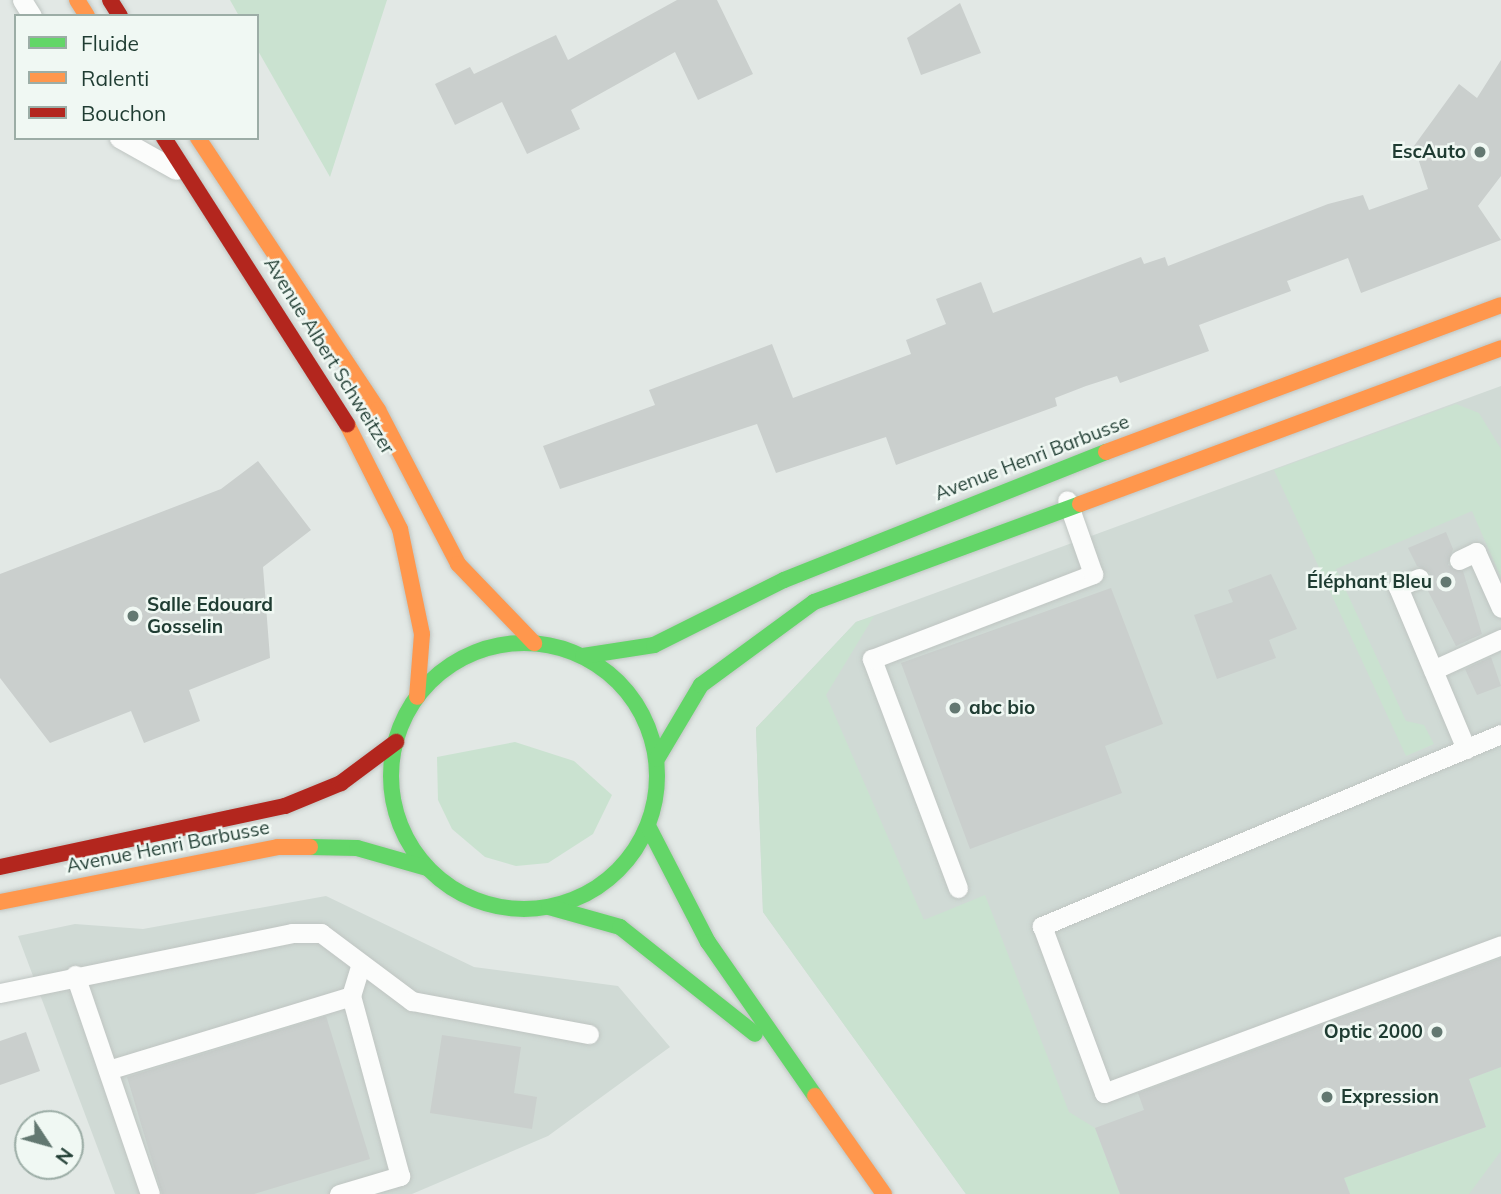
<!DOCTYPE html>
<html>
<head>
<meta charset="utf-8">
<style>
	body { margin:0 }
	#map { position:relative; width:1501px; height:1194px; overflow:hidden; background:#e2e8e5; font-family:Mulish,sans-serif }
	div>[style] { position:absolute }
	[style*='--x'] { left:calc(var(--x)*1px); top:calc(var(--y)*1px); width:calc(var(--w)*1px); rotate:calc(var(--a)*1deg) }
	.built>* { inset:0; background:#d0dad5 }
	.green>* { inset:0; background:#cae2d0 }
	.building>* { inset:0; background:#cacfcd }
	.roads { filter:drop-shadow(0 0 2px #bfc5c2) drop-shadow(0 0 2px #bfc5c2) }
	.lane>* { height:19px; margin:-9.5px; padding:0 9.5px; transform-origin:9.5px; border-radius:9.5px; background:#fbfcfb }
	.fast>* { height:16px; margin:-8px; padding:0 8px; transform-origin:8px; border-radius:8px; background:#63d668 }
	.fast>.ring { margin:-8px; padding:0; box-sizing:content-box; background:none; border:16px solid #63d668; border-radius:50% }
	.slow>* { height:16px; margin:-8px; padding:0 8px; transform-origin:8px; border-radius:8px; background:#ff974d }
	.jam>* { height:16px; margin:-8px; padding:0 8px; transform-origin:8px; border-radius:8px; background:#b3261e }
	.dots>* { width:19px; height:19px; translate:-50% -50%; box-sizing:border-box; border:4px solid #f0f8f3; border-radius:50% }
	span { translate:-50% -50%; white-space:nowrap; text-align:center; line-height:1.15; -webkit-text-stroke:5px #f0f8f3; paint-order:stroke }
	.poi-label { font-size:19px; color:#1f3c32; font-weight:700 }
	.right { translate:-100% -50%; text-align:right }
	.left { translate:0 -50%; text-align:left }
	.street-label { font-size:19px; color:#1f3c32 }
	.legend { position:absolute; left:14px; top:14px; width:245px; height:126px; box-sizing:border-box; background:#f0f8f3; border:2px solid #9cada6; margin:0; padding:9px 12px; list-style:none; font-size:21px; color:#1f3c32 }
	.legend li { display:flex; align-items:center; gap:14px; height:35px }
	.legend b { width:35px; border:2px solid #9cada6 }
	.north { position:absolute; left:14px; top:1110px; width:70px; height:70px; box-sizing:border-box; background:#f0f8f3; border:2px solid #9cada6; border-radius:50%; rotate:126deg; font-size:19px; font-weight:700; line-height:28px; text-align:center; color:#1f3c32 }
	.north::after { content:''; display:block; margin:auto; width:24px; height:32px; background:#637871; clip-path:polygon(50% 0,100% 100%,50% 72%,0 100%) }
</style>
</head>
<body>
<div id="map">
	<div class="built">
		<div style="clip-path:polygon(1501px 386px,1501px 1194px,966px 1194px,763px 912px,756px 728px,856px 622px)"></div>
		<div style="clip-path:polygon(326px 896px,474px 967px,618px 986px,670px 1047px,548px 1136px,412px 1194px,115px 1194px,18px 936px,75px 924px,143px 929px)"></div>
	</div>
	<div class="green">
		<div style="clip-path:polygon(230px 0,387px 0,330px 177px,257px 49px,257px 16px,239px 16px)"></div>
		<div style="clip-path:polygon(1456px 404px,1479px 413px,1501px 449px,1501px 578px,1472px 511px,1336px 569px,1406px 721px,1424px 725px,1434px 744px,1406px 756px,1274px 470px)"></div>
		<div style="clip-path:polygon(874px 616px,826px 695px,924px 920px,985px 895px,1069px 1112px,1095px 1128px,1120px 1194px,966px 1194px,763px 912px,756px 728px,856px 622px)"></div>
		<div style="clip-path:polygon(515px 742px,574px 761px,612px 795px,593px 834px,548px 863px,516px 866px,485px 857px,452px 829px,438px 800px,437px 757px)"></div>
		<div style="clip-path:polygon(1501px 1067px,1501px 1151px,1469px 1194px,1350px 1194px,1344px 1178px,1486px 1127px,1469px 1079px)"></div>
	</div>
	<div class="building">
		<div style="clip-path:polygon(677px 0,717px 0,753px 74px,698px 100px,675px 52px,571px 110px,580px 129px,527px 154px,502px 102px,455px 125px,435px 84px,470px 67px,474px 74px,556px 35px,568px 60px)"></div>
		<div style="clip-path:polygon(960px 3px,981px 53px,921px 75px,907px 38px)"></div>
		<div style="clip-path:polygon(1501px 60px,1501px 176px,1478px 206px,1501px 240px,1361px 293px,1348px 258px,1287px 281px,1291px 291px,1199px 325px,1209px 351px,1120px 383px,1117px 376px,1086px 386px,1055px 398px,1057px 406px,896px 465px,886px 437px,776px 473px,757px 424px,560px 489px,543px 446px,655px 405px,649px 390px,772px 344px,793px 398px,911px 354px,906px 340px,946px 324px,936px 299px,981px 282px,993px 313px,1141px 257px,1144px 264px,1165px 257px,1168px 266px,1328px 204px,1363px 195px,1369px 210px,1428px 189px,1414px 146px,1459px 84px,1477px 98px)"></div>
		<div style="clip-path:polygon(258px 461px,311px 530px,263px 567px,270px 658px,189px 690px,200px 721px,144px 743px,131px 711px,50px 743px,0 678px,0 574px,221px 489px)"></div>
		<div style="clip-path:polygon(1446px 532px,1453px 549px,1448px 565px,1463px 571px,1482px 634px,1456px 646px,1426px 587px,1430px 573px,1417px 566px,1408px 548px)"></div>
		<div style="clip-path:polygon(1271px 574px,1297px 629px,1269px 640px,1276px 658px,1217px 679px,1194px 615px,1233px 602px,1228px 590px)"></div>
		<div style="clip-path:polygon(1111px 588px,1163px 724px,1105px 746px,1122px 793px,970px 849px,901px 663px)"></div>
		<div style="clip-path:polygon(1491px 657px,1501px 686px,1477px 695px,1465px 669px)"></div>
		<div style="clip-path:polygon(1501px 958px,1501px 1067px,1469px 1079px,1486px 1127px,1344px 1178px,1350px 1194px,1120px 1194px,1095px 1128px,1144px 1110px,1138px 1093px)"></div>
		<div style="clip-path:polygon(326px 1016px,370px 1159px,254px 1194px,162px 1194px,127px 1077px)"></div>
		<div style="clip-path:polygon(26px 1032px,40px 1071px,0 1085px,0 1041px)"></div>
		<div style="clip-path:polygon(442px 1035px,521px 1047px,514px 1093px,537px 1097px,532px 1129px,430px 1113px)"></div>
	</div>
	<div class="roads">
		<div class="lane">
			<div style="--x:22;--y:0;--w:19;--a:58"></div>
			<div style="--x:119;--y:138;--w:65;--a:29.3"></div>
			<div style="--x:1459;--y:560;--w:19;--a:-25"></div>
			<div style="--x:1476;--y:552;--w:61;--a:65.9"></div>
			<div style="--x:1419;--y:578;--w:23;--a:157"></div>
			<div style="--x:1398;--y:587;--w:176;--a:67.2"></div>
			<div style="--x:1433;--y:670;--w:75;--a:-24.5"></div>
			<div style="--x:1501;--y:734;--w:498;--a:157.3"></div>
			<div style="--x:1042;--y:926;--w:178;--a:69.6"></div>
			<div style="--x:1104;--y:1093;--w:424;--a:-20.4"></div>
			<div style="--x:958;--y:888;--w:245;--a:-110.6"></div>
			<div style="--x:872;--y:659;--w:237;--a:-21"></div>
			<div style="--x:1093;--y:574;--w:78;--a:-109.4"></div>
			<div style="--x:75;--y:975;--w:231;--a:71.1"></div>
			<div style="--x:0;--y:993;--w:298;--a:-11.6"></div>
			<div style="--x:292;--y:933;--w:29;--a:0"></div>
			<div style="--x:321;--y:933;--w:114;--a:36.8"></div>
			<div style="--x:412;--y:1001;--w:180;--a:10.6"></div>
			<div style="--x:108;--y:1070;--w:254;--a:-16.9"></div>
			<div style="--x:351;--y:996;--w:34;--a:-73"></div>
			<div style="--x:339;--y:1194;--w:64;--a:-16.4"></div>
			<div style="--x:400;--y:1176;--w:187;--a:-105.2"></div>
		</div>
		<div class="fast">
			<div class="ring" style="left:391px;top:643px;width:250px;height:250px"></div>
			<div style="--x:583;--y:656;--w:72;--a:-8.8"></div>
			<div style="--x:654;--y:645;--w:145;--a:-26.6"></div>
			<div style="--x:784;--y:580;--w:347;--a:-21.7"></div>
			<div style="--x:657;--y:759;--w:86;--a:-59.3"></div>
			<div style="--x:701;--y:685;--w:140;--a:-36.3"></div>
			<div style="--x:814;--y:602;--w:283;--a:-20.2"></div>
			<div style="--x:648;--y:826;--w:131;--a:62.7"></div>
			<div style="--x:708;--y:942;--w:188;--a:55.2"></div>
			<div style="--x:310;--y:847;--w:47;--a:1.2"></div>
			<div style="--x:357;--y:848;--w:73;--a:15.9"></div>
			<div style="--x:549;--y:907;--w:74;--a:15.7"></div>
			<div style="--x:620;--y:927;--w:172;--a:38.4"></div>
		</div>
		<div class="slow">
			<div style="--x:77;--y:0;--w:19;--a:58"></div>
			<div style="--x:198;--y:138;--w:326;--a:56.5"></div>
			<div style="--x:378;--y:410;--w:174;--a:62.5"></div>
			<div style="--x:458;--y:564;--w:110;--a:46.1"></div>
			<div style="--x:347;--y:424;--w:118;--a:63.2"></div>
			<div style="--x:400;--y:529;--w:107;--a:78.2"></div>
			<div style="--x:422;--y:634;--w:63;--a:94.5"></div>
			<div style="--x:1106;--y:452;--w:421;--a:-20.4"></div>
			<div style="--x:1080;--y:504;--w:449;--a:-20.3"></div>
			<div style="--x:0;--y:902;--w:283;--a:-11.2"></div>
			<div style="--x:278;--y:847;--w:32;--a:0"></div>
			<div style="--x:815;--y:1096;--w:120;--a:54.9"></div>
		</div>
		<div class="jam">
			<div style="--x:110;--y:0;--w:19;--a:58"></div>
			<div style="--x:164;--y:138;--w:340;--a:57.4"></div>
			<div style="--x:0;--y:867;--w:291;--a:-12.1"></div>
			<div style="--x:285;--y:806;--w:61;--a:-22.3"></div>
			<div style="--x:341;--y:783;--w:69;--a:-36.7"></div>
		</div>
	</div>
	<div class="dots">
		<div style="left:1480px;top:152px;background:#637871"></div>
		<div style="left:1446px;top:582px;background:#637871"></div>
		<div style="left:133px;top:616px;background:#637871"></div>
		<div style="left:955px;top:708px;background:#637871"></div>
		<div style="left:1437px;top:1032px;background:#637871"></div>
		<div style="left:1327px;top:1097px;background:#637871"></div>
	</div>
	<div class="poi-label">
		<span class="right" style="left:1466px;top:152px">EscAuto</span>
		<span class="right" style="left:1432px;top:582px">Éléphant Bleu</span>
		<span class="left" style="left:147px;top:616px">Salle Edouard<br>Gosselin</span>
		<span class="left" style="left:969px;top:708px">abc bio</span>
		<span class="right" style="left:1423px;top:1032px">Optic 2000</span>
		<span class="left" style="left:1341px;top:1097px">Expression</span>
	</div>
	<div class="street-label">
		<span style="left:329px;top:356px;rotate:58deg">Avenue Albert Schweitzer</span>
		<span style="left:1032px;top:458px;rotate:-21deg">Avenue Henri Barbusse</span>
		<span style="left:168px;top:847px;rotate:-11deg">Avenue Henri Barbusse</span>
	</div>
	<ul class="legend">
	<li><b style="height:9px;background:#63d668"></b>Fluide</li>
	<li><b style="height:9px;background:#ff974d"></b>Ralenti</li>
	<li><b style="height:9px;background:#b3261e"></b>Bouchon</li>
	</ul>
	<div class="north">N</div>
</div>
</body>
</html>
